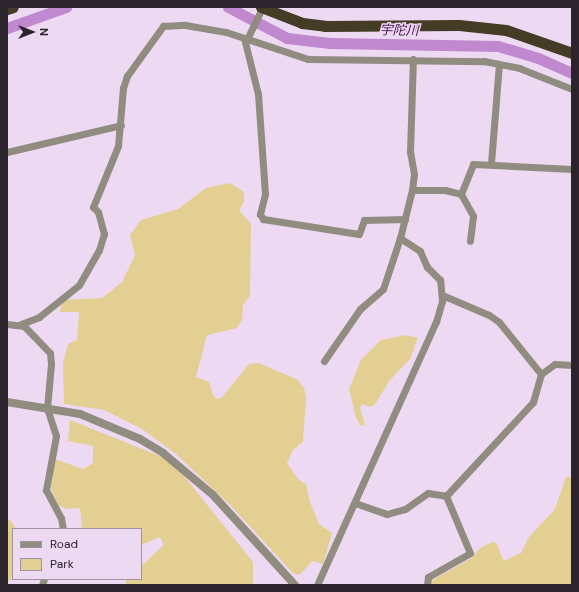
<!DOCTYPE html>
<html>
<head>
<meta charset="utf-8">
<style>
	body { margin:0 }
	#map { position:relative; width:579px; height:592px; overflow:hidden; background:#eed9f3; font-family:"DM Sans","Noto Sans JP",sans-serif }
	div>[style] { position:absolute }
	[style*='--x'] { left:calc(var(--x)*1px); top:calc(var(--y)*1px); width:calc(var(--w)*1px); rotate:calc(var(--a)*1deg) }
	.green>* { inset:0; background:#e3cf91 }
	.river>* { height:11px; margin:-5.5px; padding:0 5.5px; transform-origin:5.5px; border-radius:5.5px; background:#c088ce }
	.minor>* { height:7px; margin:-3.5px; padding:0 3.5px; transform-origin:3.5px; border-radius:3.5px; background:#908c80 }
	.tertiary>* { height:8px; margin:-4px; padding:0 4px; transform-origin:4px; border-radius:4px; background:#908c80 }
	.trunk>* { height:11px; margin:-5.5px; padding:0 5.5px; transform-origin:5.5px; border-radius:5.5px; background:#443c24 }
	span { translate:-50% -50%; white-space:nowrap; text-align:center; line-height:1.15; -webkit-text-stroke:3px #eed9f3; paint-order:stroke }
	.water-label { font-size:13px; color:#430e4f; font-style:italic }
	.frame { position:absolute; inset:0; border:8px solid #2b242d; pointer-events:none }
	.legend { position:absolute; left:12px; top:528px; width:130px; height:52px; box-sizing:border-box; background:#eed9f3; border:1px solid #a091a4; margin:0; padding:5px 7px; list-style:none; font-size:12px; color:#2b242d }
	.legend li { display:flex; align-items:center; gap:8px; height:20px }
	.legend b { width:20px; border:1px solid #a091a4 }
	.north { position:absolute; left:12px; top:12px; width:40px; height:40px; -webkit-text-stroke:3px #eed9f3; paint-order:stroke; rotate:90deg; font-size:11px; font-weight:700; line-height:16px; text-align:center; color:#2b242d }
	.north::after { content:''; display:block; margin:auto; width:14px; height:18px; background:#2b242d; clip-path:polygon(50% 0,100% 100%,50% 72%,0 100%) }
</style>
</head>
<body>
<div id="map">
	<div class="green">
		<div style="clip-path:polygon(230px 183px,244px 192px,244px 202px,239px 210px,251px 224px,250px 296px,243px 305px,242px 320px,237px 328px,207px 335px,196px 377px,209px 382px,213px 395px,217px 399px,221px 398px,249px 364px,259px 363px,298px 380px,304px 388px,306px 398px,303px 442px,293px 450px,287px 463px,298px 479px,306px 484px,310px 502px,319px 524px,332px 533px,323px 564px,313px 561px,299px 575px,293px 573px,230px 505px,176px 454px,142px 429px,104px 410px,64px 404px,63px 363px,68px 344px,77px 340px,79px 312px,60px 312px,62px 300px,102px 298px,122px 282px,135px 255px,130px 235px,141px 220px,178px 209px,206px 188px)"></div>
		<div style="clip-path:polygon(405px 335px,418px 338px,410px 359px,390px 380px,375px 404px,371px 407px,362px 404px,360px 408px,365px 425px,361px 426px,356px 418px,349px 389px,361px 360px,381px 340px)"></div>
		<div style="clip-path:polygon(70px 420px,172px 461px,253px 562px,253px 585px,126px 585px,126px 579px,141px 579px,141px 566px,164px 545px,160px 537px,141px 545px,141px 529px,82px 529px,80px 508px,67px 509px,58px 505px,51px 489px,55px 459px,83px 469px,93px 463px,93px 446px,68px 441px)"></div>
		<div style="clip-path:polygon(566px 477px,572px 477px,572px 585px,430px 585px,431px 581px,473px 557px,479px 549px,492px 542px,496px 543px,504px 561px,521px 553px,529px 537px,555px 509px)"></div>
		<div style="clip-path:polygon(7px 520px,10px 520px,16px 529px,13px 529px,13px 579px,7px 582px)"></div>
	</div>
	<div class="river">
		<div style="--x:228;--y:7;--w:67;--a:27.7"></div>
		<div style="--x:287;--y:38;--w:43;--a:6.6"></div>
		<div style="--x:330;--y:43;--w:168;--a:1"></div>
		<div style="--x:498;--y:46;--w:42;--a:16.7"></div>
		<div style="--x:538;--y:58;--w:37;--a:24"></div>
		<div style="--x:7;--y:28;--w:63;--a:-19.6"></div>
	</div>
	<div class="minor">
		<div style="--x:244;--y:38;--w:58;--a:76"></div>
		<div style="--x:258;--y:94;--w:100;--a:86"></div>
		<div style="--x:265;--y:194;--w:21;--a:104"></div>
		<div style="--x:260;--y:214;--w:6;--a:59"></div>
		<div style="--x:263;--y:219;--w:97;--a:8.9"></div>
		<div style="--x:359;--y:234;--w:15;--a:-70"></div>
		<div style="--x:364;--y:220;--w:41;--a:-1.4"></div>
		<div style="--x:247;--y:39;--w:34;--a:-64"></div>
		<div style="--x:7;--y:152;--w:117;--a:-13.3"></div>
		<div style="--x:491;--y:163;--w:99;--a:-85.4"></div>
		<div style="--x:412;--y:190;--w:33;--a:0"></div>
		<div style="--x:445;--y:190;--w:16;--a:14"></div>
		<div style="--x:461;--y:194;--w:32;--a:-68"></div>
		<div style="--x:473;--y:164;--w:99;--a:2.9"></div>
		<div style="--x:461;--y:194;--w:25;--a:61"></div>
		<div style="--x:473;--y:216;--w:25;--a:97"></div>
		<div style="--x:442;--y:295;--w:51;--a:23.1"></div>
		<div style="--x:489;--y:315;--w:12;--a:35"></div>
		<div style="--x:499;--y:322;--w:67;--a:51.1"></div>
		<div style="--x:7;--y:324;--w:17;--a:7"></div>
		<div style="--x:24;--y:326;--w:37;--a:46"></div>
		<div style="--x:50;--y:353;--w:11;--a:85"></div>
		<div style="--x:51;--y:364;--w:44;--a:95.2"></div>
		<div style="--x:47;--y:408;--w:29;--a:72"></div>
		<div style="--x:56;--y:436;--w:55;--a:100.5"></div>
		<div style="--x:46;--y:490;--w:32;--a:62"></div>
		<div style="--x:61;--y:518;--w:11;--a:80"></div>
		<div style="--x:21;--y:324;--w:19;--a:-21"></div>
		<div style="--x:39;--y:317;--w:51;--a:-38.7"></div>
		<div style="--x:79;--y:285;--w:40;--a:-60.3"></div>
		<div style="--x:99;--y:250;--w:17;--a:-73"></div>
		<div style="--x:104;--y:234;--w:23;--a:-105"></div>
		<div style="--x:98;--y:212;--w:7;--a:-135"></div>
		<div style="--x:93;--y:207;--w:66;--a:-67.7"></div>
		<div style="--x:118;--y:146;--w:58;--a:-85.1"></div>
		<div style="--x:123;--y:88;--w:13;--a:-72"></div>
		<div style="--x:127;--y:76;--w:62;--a:-54.2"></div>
		<div style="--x:163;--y:26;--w:22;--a:-3"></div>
		<div style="--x:185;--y:25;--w:42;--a:9.7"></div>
		<div style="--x:226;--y:32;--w:86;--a:18.2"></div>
		<div style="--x:308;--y:59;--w:176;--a:0.7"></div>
		<div style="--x:484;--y:61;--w:36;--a:11"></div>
		<div style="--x:519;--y:68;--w:57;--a:21.6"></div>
		<div style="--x:324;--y:361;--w:63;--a:-55.3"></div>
		<div style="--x:360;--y:309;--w:30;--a:-41"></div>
		<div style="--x:383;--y:289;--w:54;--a:-71.6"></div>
		<div style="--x:400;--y:238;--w:49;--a:-76"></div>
		<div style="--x:412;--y:190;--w:16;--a:-83"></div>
		<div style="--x:414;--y:174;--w:22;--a:-100"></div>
		<div style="--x:410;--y:152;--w:93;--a:-88.2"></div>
		<div style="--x:446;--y:496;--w:128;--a:-47.2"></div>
		<div style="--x:533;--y:402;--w:29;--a:-74"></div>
		<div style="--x:541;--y:374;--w:17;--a:-36"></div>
		<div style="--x:555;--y:364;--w:17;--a:3"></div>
		<div style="--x:355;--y:503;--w:34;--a:19"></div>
		<div style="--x:387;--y:514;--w:19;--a:-16"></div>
		<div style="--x:405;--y:509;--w:28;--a:-35"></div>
		<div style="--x:428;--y:493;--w:18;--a:9"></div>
		<div style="--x:42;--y:585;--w:6;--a:-72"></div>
		<div style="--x:317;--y:585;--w:289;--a:-65.7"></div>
		<div style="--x:436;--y:322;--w:22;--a:-74"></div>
		<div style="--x:442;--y:301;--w:21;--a:-95"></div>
		<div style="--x:440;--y:280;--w:18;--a:-135"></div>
		<div style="--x:427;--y:267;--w:17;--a:-114"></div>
		<div style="--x:420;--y:251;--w:24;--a:-147"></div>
		<div style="--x:427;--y:585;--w:8;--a:-83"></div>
		<div style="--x:428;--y:577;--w:48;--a:-29.7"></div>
		<div style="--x:470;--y:553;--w:62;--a:-112.8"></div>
	</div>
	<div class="tertiary">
		<div style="--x:7;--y:402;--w:74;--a:9.3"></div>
		<div style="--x:80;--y:414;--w:65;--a:22.6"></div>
		<div style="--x:140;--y:439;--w:27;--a:31"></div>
		<div style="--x:163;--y:453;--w:65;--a:40"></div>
		<div style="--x:213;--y:495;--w:122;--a:47.7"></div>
	</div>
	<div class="trunk">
		<div style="--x:261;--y:7;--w:44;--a:21.3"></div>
		<div style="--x:302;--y:23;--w:23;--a:7"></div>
		<div style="--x:325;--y:26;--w:134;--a:-0.4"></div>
		<div style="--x:459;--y:25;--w:47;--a:6.1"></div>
		<div style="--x:506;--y:30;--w:70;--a:19.2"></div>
		<div style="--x:7;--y:9;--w:6;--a:-18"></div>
	</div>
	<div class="water-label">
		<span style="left:399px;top:31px;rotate:1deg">宇陀川</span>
	</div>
	<div class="frame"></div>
	<ul class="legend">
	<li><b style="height:5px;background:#908c80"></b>Road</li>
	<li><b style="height:11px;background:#e3cf91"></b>Park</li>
	</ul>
	<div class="north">N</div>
</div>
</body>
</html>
